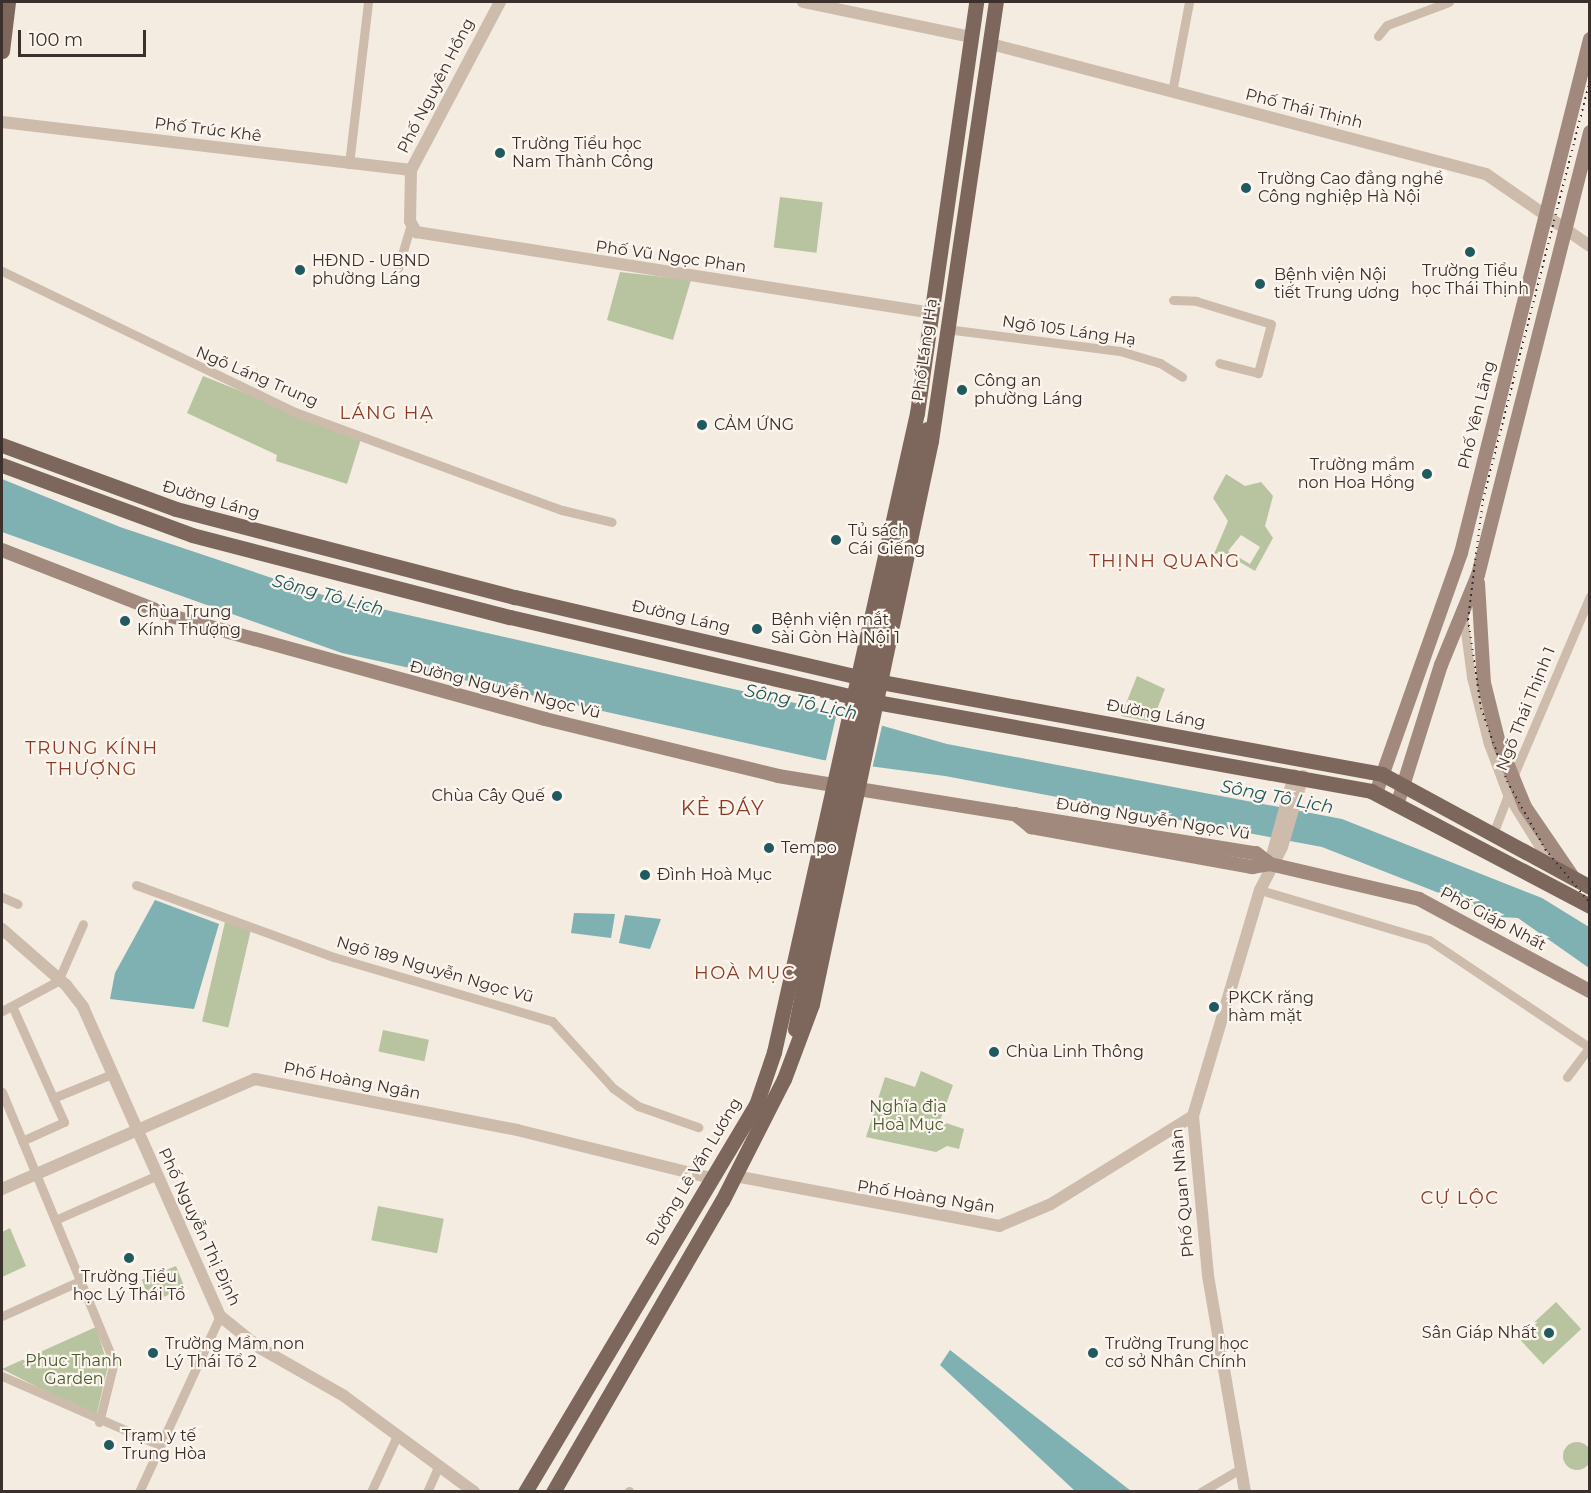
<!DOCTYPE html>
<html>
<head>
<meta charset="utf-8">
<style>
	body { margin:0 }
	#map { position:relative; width:1591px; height:1493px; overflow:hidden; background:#f4ebe1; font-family:Montserrat,sans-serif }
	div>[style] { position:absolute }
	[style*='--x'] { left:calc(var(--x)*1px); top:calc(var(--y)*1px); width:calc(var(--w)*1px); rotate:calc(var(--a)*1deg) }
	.green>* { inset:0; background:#b8c4a0; transform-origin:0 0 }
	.round { border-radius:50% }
	.water>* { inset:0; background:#7fb0b2 }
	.pier>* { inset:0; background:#f4ebe1; transform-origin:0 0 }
	.minor>* { height:9px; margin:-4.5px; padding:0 4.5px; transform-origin:4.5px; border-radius:4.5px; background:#cdbbac }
	.tertiary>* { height:12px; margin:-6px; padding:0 6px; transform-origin:6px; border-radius:6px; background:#cdbbac }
	.secondary>* { height:14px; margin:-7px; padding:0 7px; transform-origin:7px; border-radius:7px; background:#a18a7d }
	.primary>* { height:15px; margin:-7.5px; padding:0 7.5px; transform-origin:7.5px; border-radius:7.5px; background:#7d675c }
	.rail>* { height:2px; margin-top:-1px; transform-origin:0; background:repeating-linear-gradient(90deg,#3b302b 0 1.5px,transparent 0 6px) }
	.dots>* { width:16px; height:16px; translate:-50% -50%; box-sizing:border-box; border:3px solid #fbf5ee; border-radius:50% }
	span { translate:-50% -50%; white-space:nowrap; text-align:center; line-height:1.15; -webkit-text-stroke:4.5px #fbf5ee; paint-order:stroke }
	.street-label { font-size:16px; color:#3b302b }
	.poi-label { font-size:16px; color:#3b302b }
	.left { translate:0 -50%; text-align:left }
	.right { translate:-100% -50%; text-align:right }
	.park-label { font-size:16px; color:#4a5a2e }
	.neighbourhood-label { font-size:18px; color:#8c3b22; letter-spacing:1.5px }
	.water-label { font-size:18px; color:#1f5a5e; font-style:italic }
	.quarter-label { font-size:20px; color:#8c3b22; letter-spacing:1.5px }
	.frame { position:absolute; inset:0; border:3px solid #3b302b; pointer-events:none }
	.scale { position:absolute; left:18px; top:30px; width:128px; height:27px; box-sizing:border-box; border:3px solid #3b302b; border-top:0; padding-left:8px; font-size:18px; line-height:21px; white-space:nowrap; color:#3b302b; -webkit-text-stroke:4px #fbf5ee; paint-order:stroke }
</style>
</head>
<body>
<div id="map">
	<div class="green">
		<div style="left:780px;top:197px;width:43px;height:51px;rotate:7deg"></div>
		<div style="clip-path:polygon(620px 272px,691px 280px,673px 340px,607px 320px)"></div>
		<div style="clip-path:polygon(203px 376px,361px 439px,347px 484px,276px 461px,277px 455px,187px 413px)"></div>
		<div style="clip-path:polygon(evenodd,1226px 474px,1245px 486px,1261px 482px,1273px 496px,1265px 526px,1273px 538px,1255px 571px,1223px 552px,1214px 554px,1228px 521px,1213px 498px,1226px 474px,1241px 535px,1260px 547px,1250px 564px,1228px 551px,1241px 535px)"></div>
		<div style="clip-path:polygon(1137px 676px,1165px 689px,1152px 722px,1121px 716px)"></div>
		<div style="left:225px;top:922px;width:27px;height:102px;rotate:13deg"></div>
		<div style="left:383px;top:1030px;width:47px;height:22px;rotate:12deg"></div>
		<div style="clip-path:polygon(921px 1071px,953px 1085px,940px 1121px,964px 1129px,959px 1149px,947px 1146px,936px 1152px,866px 1137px,885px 1077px,915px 1087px)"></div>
		<div style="left:378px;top:1206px;width:67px;height:35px;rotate:11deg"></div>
		<div style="clip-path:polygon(10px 1228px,26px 1266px,2px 1277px,2px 1232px)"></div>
		<div style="left:176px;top:1266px;width:24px;height:37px;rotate:68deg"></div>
		<div style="left:1556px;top:1302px;width:37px;height:52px;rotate:47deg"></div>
		<div style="clip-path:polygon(96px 1327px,108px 1366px,96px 1417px,2px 1369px)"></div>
		<div class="round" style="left:1563px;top:1442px;width:28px;height:28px"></div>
	</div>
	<div class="water">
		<div style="clip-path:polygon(2px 479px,120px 527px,329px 597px,830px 711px,947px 744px,1342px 819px,1542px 898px,1589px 927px,1589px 968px,1518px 918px,1500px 917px,1322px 847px,945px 776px,823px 760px,342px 653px,2px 532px)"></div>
		<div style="clip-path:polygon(155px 900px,219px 924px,194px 1009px,110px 999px,115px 973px)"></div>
		<div style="clip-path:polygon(574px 913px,615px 914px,611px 938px,571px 933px)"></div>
		<div style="clip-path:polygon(625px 915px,661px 919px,650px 949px,619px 943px)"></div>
		<div style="clip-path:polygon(950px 1350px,1131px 1491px,1075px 1491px,940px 1365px)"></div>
	</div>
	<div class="pier">
		<div style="left:837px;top:712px;width:47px;height:53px;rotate:13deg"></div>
	</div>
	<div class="minor">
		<div style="--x:1378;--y:36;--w:14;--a:-51"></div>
		<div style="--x:1387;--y:25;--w:66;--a:-20.4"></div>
		<div style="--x:1172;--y:92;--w:92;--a:-79.3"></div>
		<div style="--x:349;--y:164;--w:163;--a:-83.3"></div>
		<div style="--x:398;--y:268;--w:46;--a:-73.5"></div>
		<div style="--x:2;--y:271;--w:325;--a:25.7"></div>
		<div style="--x:295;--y:412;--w:284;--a:20.2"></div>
		<div style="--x:562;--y:510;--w:51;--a:13.5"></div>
		<div style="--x:1173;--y:300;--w:23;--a:2"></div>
		<div style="--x:1196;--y:301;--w:78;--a:17"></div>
		<div style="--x:1271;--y:324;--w:51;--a:104.9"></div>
		<div style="--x:1258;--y:373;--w:40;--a:-165.6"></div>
		<div style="--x:946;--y:329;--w:175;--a:7.2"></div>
		<div style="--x:1120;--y:351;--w:42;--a:16.7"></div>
		<div style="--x:1160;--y:363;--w:26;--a:32"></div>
		<div style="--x:1463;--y:616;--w:62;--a:82.5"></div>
		<div style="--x:1471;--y:677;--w:69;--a:75.8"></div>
		<div style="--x:1488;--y:744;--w:57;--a:69.3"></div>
		<div style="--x:1508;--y:797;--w:74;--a:58.2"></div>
		<div style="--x:1512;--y:779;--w:199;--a:-66.9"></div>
		<div style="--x:1493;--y:834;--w:42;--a:-69"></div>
		<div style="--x:136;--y:885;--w:211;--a:20"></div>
		<div style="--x:334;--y:957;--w:227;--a:16.4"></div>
		<div style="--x:552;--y:1021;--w:91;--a:47.7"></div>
		<div style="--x:613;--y:1088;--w:31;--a:36"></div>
		<div style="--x:638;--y:1106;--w:64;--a:19.3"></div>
		<div style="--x:1260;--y:890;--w:176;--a:16.5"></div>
		<div style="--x:1429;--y:940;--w:192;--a:33.8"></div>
		<div style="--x:2;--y:897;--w:17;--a:24"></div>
		<div style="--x:13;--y:1008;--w:125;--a:65.9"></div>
		<div style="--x:64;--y:1122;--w:46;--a:155.7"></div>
		<div style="--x:2;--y:1011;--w:64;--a:-28.2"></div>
		<div style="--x:58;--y:981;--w:62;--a:-66.3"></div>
		<div style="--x:1567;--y:1077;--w:39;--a:-53"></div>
		<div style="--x:2;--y:1092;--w:292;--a:67.5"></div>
		<div style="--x:114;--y:1362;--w:62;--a:104"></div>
		<div style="--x:53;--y:1098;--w:64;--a:-22.1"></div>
		<div style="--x:55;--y:1220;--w:112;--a:-23.6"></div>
		<div style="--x:2;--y:1316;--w:88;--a:-24.2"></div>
		<div style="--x:2;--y:1376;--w:171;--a:23.7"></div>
		<div style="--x:139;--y:1492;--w:194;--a:-65.3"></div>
		<div style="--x:371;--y:1492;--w:60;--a:-65.2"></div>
		<div style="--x:427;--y:1492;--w:27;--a:-66"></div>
		<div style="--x:629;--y:1492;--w:1;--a:-90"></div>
		<div style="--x:1201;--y:1492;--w:45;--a:-30.5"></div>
	</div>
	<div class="tertiary">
		<div style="--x:500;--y:2;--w:190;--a:117.9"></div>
		<div style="--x:411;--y:170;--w:51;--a:91.1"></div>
		<div style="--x:410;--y:221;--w:13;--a:61"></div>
		<div style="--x:416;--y:232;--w:522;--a:8.92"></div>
		<div style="--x:803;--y:2;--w:171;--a:11.8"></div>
		<div style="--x:991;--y:44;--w:512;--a:14.72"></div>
		<div style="--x:1486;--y:174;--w:126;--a:34.7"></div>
		<div style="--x:2;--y:122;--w:412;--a:6.7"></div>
		<div style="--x:1270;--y:863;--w:91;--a:-74.7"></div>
		<div style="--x:2;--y:929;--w:85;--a:41.2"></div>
		<div style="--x:66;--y:985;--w:28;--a:52"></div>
		<div style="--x:83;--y:1007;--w:338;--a:66.1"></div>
		<div style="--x:220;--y:1316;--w:51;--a:38.7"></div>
		<div style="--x:260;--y:1348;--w:97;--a:29.7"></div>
		<div style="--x:344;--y:1396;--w:162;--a:36.4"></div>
		<div style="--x:735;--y:1176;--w:269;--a:10.7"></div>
		<div style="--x:999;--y:1226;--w:56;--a:-22.9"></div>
		<div style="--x:1051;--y:1204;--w:167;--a:-31.8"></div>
		<div style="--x:2;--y:1189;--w:276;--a:-23.5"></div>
		<div style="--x:255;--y:1079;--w:267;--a:11"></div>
		<div style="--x:517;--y:1130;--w:200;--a:13.9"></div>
		<div style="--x:1245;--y:1492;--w:220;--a:-99.7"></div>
		<div style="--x:1208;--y:1275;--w:160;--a:-95.4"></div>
		<div style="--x:1193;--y:1116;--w:236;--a:-73.5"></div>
		<div style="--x:1260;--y:890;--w:48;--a:-62.9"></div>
		<div style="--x:1282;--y:847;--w:74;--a:-73.5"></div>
	</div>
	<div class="secondary">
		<div style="--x:2;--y:550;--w:181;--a:21.3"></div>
		<div style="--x:171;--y:616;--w:388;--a:15.4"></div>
		<div style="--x:545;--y:719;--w:240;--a:13.7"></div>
		<div style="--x:778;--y:776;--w:484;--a:9.2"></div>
		<div style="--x:1256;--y:853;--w:18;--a:38"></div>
		<div style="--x:1478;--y:583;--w:100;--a:86.6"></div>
		<div style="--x:1484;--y:683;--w:62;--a:76"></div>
		<div style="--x:1499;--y:743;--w:69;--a:67.9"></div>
		<div style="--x:1525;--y:807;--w:83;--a:55.7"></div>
		<div style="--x:1376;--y:793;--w:255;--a:-70.5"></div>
		<div style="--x:1461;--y:553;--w:530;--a:-75.91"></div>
		<div style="--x:1398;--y:802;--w:144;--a:-72.6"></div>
		<div style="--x:1441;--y:665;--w:97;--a:-67.7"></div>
		<div style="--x:1478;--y:575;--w:457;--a:-75.8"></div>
		<div style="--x:1015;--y:814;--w:21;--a:39"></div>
		<div style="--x:1031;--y:827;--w:225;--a:10.3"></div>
		<div style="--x:1252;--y:867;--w:18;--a:-9"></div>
		<div style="--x:1270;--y:864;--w:153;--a:13.2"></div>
		<div style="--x:1419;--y:899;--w:194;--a:28.3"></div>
	</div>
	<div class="primary">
		<div style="--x:2;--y:51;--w:49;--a:-83"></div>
		<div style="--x:2;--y:445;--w:185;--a:20.2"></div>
		<div style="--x:176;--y:509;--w:350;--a:14.6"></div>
		<div style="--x:515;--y:597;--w:376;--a:13.1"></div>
		<div style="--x:881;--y:682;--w:509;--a:10.41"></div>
		<div style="--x:1382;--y:774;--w:237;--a:28.5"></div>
		<div style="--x:2;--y:465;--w:202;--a:20.2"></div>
		<div style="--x:192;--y:535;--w:328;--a:14.5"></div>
		<div style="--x:510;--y:617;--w:376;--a:13.1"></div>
		<div style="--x:876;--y:702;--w:503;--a:10.19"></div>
		<div style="--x:1371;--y:791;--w:247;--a:27.7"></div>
		<div style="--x:795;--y:1029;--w:251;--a:-78.7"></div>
		<div style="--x:844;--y:783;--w:342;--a:-77.5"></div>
		<div style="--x:918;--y:449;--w:22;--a:-66"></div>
		<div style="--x:525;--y:1492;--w:451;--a:-59.2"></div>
		<div style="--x:756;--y:1105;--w:56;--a:-71.2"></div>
		<div style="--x:774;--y:1052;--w:655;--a:-77.39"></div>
		<div style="--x:917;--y:413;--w:415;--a:-81.8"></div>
		<div style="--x:553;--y:1492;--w:337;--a:-59.9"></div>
		<div style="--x:722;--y:1201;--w:137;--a:-63.1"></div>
		<div style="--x:784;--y:1079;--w:80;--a:-69.5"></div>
		<div style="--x:812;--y:1004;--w:575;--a:-78.07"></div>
		<div style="--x:931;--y:441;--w:444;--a:-81.6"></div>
	</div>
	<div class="rail">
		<div style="--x:1590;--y:80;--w:432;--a:104.3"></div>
		<div style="--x:1483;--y:499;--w:121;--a:97.1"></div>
		<div style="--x:1468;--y:619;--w:90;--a:81.7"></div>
		<div style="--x:1481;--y:708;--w:77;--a:70.4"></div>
		<div style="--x:1507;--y:781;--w:78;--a:60.8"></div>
		<div style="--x:1545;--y:849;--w:70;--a:50.2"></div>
	</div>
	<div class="dots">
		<div style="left:500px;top:153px;background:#1f5a5e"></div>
		<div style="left:1246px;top:188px;background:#1f5a5e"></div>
		<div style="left:1470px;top:252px;background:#1f5a5e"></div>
		<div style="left:300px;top:270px;background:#1f5a5e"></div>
		<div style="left:1260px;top:284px;background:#1f5a5e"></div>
		<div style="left:962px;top:390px;background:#1f5a5e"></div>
		<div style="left:702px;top:425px;background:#1f5a5e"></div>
		<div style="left:1427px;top:474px;background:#1f5a5e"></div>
		<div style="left:836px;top:540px;background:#1f5a5e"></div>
		<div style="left:125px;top:621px;background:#1f5a5e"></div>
		<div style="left:757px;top:629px;background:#1f5a5e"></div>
		<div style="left:557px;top:796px;background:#1f5a5e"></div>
		<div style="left:769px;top:848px;background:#1f5a5e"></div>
		<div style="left:645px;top:875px;background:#1f5a5e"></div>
		<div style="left:1214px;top:1007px;background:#1f5a5e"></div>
		<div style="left:994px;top:1052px;background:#1f5a5e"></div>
		<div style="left:129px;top:1258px;background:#1f5a5e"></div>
		<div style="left:1549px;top:1333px;background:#1f5a5e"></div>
		<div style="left:153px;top:1353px;background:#1f5a5e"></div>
		<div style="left:1093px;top:1353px;background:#1f5a5e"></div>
		<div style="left:109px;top:1445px;background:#1f5a5e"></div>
	</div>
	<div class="street-label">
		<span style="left:436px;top:86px;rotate:-63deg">Phố Nguyên Hồng</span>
		<span style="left:1304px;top:109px;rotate:14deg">Phố Thái Thịnh</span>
		<span style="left:208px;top:130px;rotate:7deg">Phố Trúc Khê</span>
		<span style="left:671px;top:257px;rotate:8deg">Phố Vũ Ngọc Phan</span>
		<span style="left:1069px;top:331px;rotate:8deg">Ngõ 105 Láng Hạ</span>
		<span style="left:925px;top:350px;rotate:-82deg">Phố Láng Hạ</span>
		<span style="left:257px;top:377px;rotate:23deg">Ngõ Láng Trung</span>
		<span style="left:1477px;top:415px;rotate:-76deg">Phố Yên Lãng</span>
		<span style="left:211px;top:500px;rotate:16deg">Đường Láng</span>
		<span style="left:681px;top:617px;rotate:13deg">Đường Láng</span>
		<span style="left:505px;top:690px;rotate:14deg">Đường Nguyễn Ngọc Vũ</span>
		<span style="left:1526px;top:709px;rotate:-68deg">Ngõ Thái Thịnh 1</span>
		<span style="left:1156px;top:714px;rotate:10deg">Đường Láng</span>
		<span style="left:1153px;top:819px;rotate:9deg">Đường Nguyễn Ngọc Vũ</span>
		<span style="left:1493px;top:919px;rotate:28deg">Phố Giáp Nhất</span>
		<span style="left:435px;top:970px;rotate:16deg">Ngõ 189 Nguyễn Ngọc Vũ</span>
		<span style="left:352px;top:1081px;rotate:11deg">Phố Hoàng Ngân</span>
		<span style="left:694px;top:1172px;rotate:-59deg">Đường Lê Văn Lương</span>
		<span style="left:1183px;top:1193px;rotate:-95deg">Phố Quan Nhân</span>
		<span style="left:926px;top:1197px;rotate:9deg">Phố Hoàng Ngân</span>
		<span style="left:199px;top:1227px;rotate:65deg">Phố Nguyễn Thị Định</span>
	</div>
	<div class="poi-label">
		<span class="left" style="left:512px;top:153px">Trường Tiểu học<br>Nam Thành Công</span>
		<span class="left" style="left:1258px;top:188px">Trường Cao đẳng nghề<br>Công nghiệp Hà Nội</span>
		<span class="left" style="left:312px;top:270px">HĐND - UBND<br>phường Láng</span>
		<span style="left:1470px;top:280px">Trường Tiểu<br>học Thái Thịnh</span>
		<span class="left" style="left:1274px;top:284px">Bệnh viện Nội<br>tiết Trung ương</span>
		<span class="left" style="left:974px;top:390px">Công an<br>phường Láng</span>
		<span class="left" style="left:714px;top:425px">CẢM ỨNG</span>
		<span class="right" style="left:1415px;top:474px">Trường mầm<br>non Hoa Hồng</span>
		<span class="left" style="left:848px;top:540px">Tủ sách<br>Cái Giếng</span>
		<span class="left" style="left:137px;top:621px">Chùa Trung<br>Kính Thượng</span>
		<span class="left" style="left:771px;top:629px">Bệnh viện mắt<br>Sài Gòn Hà Nội 1</span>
		<span class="right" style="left:545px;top:796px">Chùa Cây Quế</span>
		<span class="left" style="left:781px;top:848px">Tempo</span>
		<span class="left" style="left:657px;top:875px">Đình Hoà Mục</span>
		<span class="left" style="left:1228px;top:1007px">PKCK răng<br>hàm mặt</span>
		<span class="left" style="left:1006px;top:1052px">Chùa Linh Thông</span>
		<span style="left:129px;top:1286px">Trường Tiểu<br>học Lý Thái Tổ</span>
		<span class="right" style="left:1537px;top:1333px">Sân Giáp Nhất</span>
		<span class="left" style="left:165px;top:1353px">Trường Mầm non<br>Lý Thái Tổ 2</span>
		<span class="left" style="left:1105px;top:1353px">Trường Trung học<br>cơ sở Nhân Chính</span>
		<span class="left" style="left:122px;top:1445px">Trạm y tế<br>Trung Hòa</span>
	</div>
	<div class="park-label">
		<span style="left:908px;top:1116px">Nghĩa địa<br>Hoả Mục</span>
		<span style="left:74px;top:1370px">Phuc Thanh<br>Garden</span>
	</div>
	<div class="neighbourhood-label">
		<span style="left:387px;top:413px">LÁNG HẠ</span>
		<span style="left:1165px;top:561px">THỊNH QUANG</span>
		<span style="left:92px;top:759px">TRUNG KÍNH<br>THƯỢNG</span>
		<span style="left:745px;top:973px">HOÀ MỤC</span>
		<span style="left:1460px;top:1198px">CỰ LỘC</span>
	</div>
	<div class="water-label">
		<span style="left:328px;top:595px;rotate:15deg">Sông Tô Lịch</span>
		<span style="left:801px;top:702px;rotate:12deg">Sông Tô Lịch</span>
		<span style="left:1277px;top:797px;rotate:11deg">Sông Tô Lịch</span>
	</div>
	<div class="quarter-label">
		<span style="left:723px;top:808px">KẺ ĐÁY</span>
	</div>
	<div class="frame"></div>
	<div class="scale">100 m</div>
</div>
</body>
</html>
